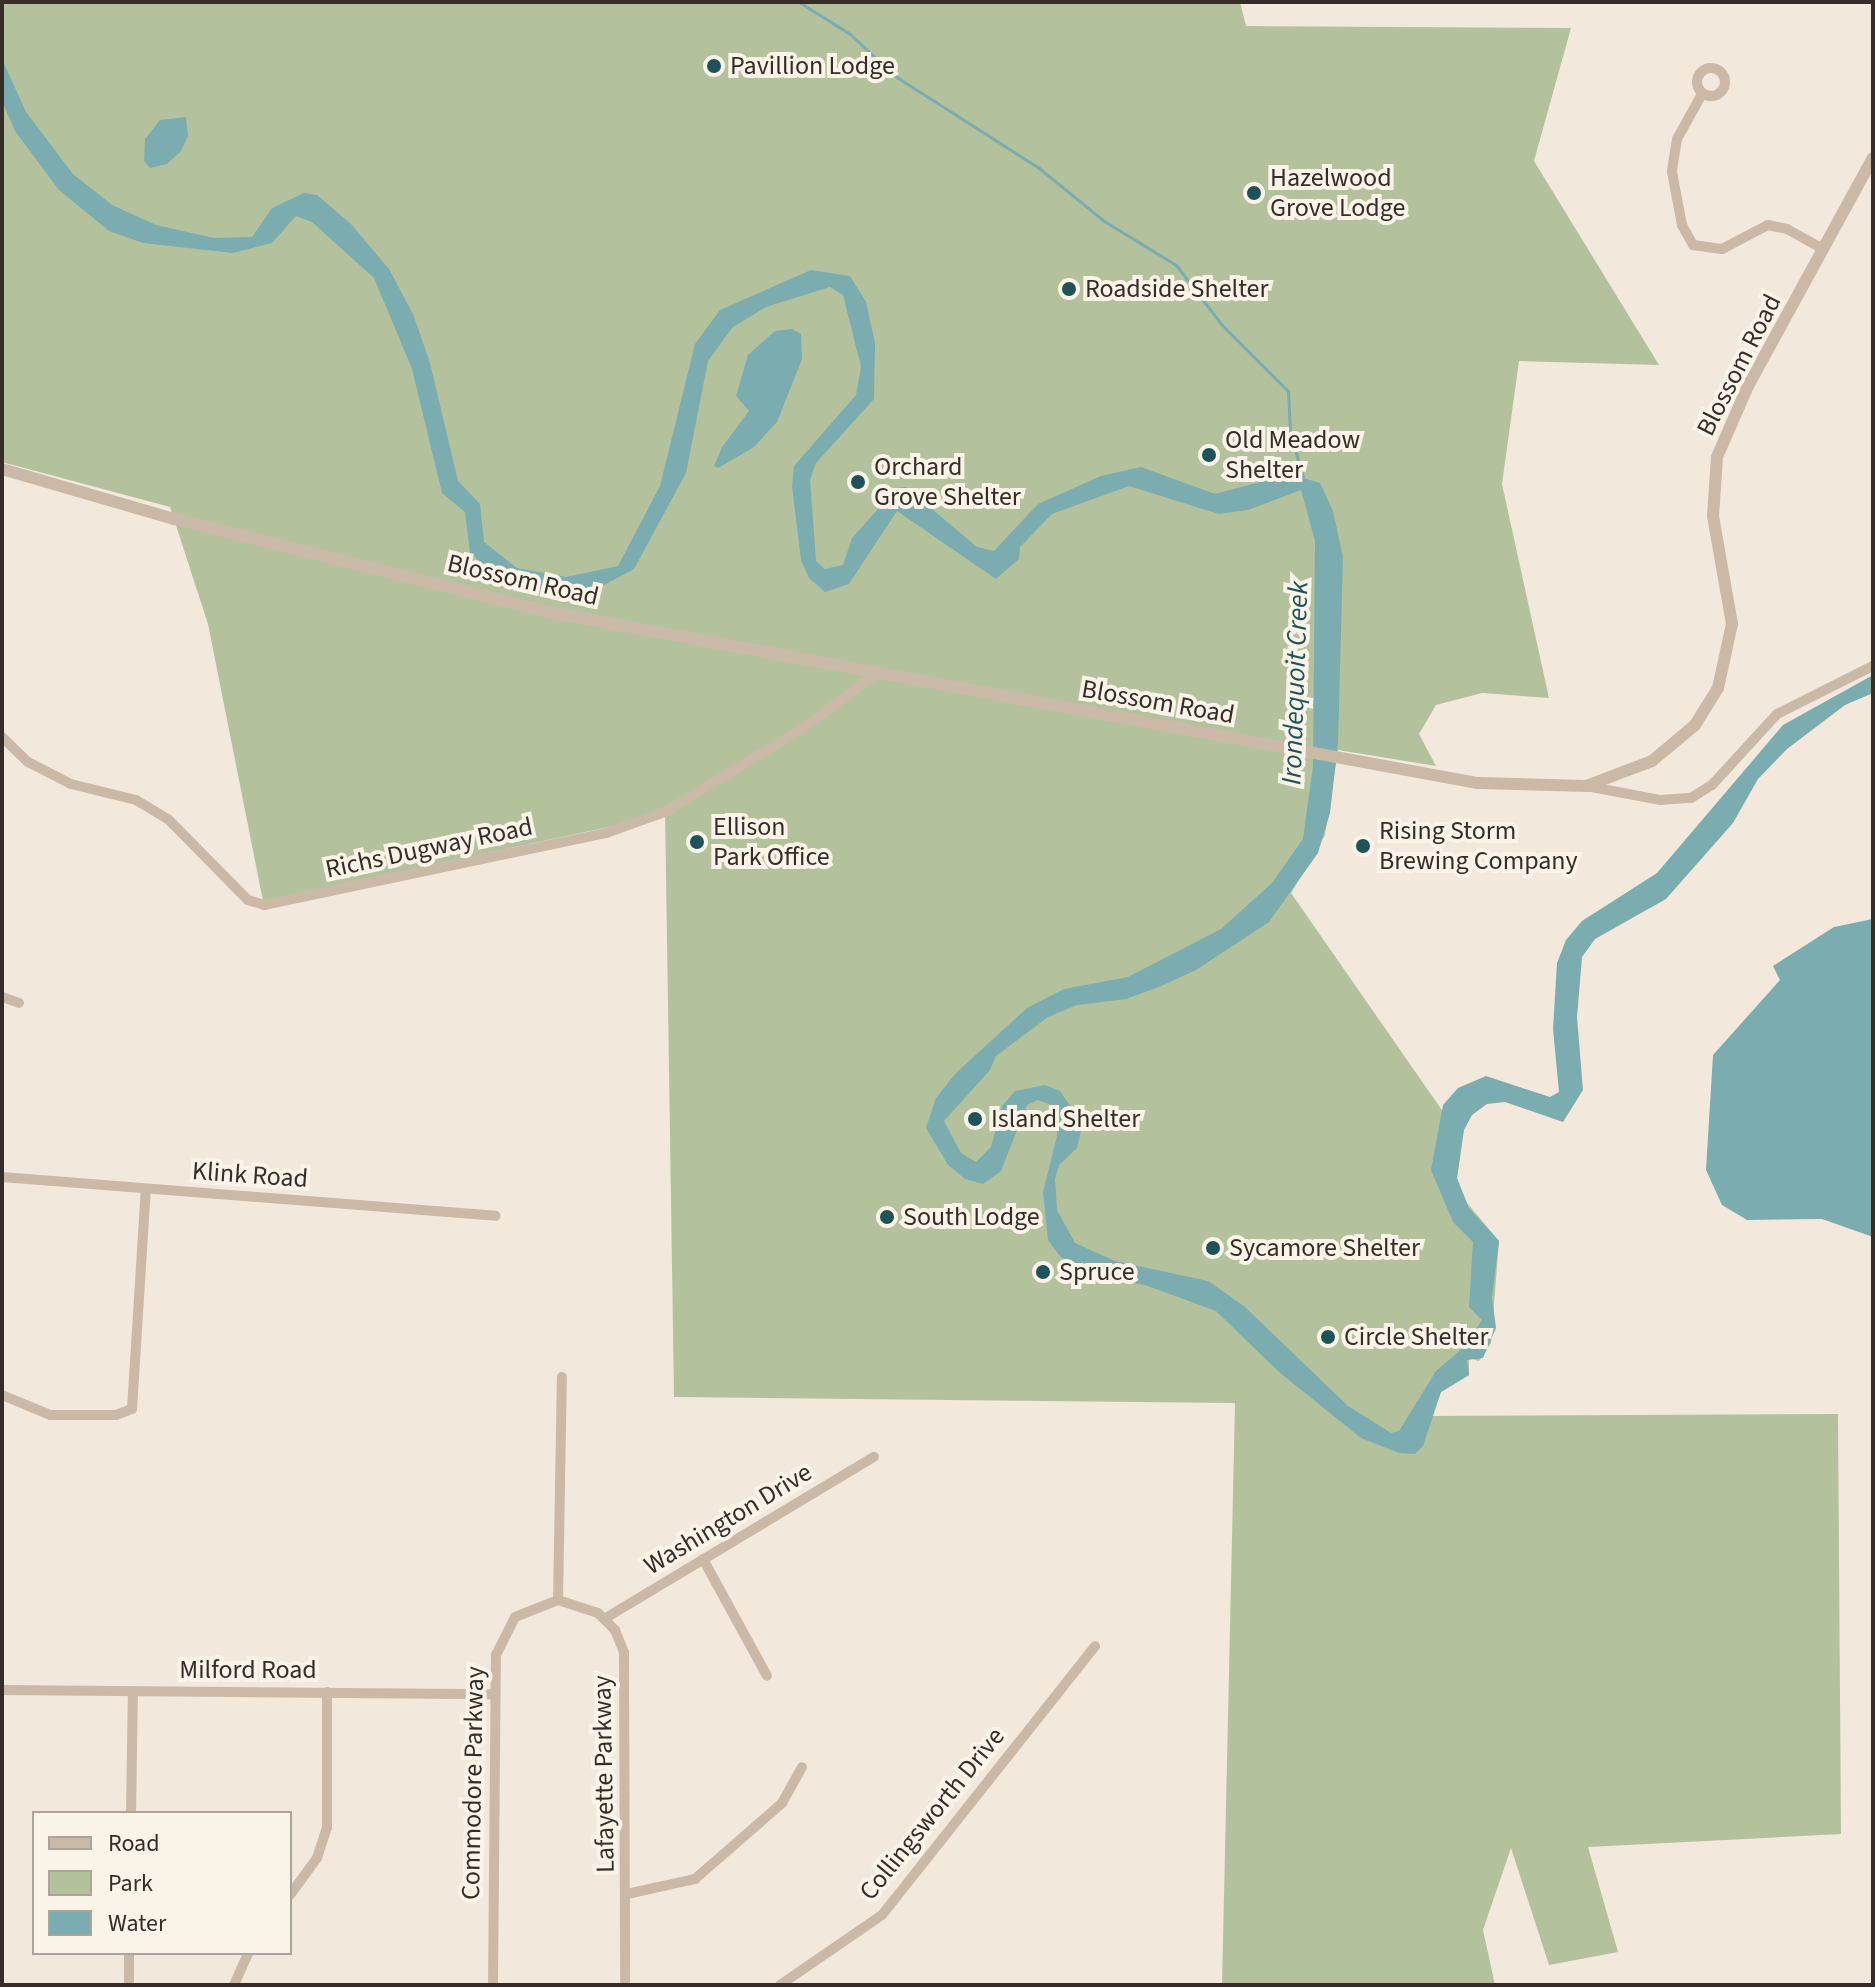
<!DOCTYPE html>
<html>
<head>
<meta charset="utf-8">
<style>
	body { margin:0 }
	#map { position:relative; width:1875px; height:1987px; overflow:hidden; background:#f2e9dc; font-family:"Source Sans 3",sans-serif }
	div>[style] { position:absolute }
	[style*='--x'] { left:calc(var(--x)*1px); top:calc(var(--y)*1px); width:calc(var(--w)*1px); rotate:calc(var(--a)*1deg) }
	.green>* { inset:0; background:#b3c29c }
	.water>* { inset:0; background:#7bacb0 }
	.stream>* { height:3px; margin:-1.5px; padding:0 1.5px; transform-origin:1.5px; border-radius:1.5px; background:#7bacb0 }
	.minor>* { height:10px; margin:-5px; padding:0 5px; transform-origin:5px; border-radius:5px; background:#cbb9a8 }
	.minor>.ring { margin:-5px; padding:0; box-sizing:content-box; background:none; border:10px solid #cbb9a8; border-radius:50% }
	.tertiary>* { height:12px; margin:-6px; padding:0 6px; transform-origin:6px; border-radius:6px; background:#cbb9a8 }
	.dots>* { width:22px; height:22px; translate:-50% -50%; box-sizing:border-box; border:4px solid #faf3e8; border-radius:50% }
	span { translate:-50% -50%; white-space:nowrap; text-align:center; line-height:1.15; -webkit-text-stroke:8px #faf3e8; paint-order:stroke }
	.poi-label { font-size:26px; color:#372d28 }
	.left { translate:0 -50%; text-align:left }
	.street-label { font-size:26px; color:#372d28 }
	.water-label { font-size:28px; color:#1d5359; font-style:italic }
	.frame { position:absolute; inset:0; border:4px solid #372d28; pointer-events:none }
	.legend { position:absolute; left:32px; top:1811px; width:260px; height:144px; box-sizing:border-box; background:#faf3e8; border:2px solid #aca49b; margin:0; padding:10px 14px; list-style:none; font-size:24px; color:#372d28 }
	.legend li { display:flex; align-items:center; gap:16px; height:40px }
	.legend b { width:40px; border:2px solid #aca49b }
</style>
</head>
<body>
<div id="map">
	<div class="green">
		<div style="clip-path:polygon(2px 2px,1240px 2px,1246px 26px,1571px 28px,1534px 161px,1659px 365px,1519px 361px,1502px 484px,1549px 698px,1482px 693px,1436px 705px,1419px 734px,1436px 766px,1338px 750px,1325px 835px,1291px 893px,1462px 1139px,1457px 1178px,1462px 1197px,1499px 1241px,1491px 1343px,1479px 1361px,1469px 1358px,1469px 1375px,1441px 1392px,1430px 1416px,1838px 1414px,1841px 1834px,1588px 1847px,1618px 1952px,1549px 1965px,1511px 1848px,1483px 1930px,1495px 1985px,1222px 1985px,1235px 1403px,674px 1397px,665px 809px,609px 827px,263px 901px,208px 624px,170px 507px,2px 462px)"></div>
	</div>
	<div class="water">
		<div style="clip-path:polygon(2px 59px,26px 112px,73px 174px,112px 205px,156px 225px,214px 238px,252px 237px,272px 208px,304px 193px,317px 195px,351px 224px,389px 269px,413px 314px,430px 363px,458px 481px,480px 504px,484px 542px,517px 568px,566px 577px,618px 566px,660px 486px,695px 344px,720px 310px,811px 270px,850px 276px,866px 302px,875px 343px,874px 399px,816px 463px,810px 480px,816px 561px,825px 569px,843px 565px,852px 538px,897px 488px,906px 487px,977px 547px,994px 551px,1038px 504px,1101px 476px,1141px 467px,1215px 494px,1290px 474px,1320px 483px,1333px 511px,1343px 557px,1338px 744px,1330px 813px,1318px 853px,1269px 922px,1196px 970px,1159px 987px,1126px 999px,1077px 1005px,1048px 1017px,996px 1056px,990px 1070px,944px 1121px,961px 1153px,976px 1162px,991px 1147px,1002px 1106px,1015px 1091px,1045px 1085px,1060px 1091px,1079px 1119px,1081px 1131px,1077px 1148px,1059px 1165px,1055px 1179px,1057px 1210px,1075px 1243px,1115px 1261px,1208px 1281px,1244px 1306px,1348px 1406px,1391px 1433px,1399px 1431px,1436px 1371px,1464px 1347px,1482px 1320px,1469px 1307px,1473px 1242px,1453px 1222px,1431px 1170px,1443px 1105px,1458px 1088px,1486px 1076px,1550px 1097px,1559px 1092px,1553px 1029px,1557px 963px,1566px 940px,1582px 921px,1657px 873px,1783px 725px,1873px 675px,1873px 693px,1845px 705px,1787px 749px,1758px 779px,1733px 823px,1666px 899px,1595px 939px,1582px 957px,1577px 1017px,1583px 1090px,1563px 1122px,1505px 1102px,1487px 1104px,1472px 1115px,1464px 1130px,1457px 1178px,1469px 1208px,1499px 1241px,1492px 1297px,1496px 1328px,1483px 1358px,1467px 1360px,1469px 1375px,1441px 1392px,1423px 1446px,1415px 1454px,1399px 1453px,1361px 1438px,1279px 1372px,1216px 1311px,1145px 1285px,1079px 1274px,1059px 1255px,1048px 1240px,1043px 1192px,1057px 1136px,1057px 1116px,1049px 1104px,1038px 1100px,1027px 1105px,1001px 1171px,983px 1184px,965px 1179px,948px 1165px,926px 1128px,936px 1098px,956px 1073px,1027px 1008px,1064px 989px,1128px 977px,1221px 929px,1272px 883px,1303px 839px,1313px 766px,1315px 541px,1301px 490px,1248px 510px,1219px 514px,1129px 486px,1052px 514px,1020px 547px,1019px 559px,996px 579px,897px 511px,849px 584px,825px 592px,809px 578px,801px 560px,792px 486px,794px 466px,856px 395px,861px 367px,843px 295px,830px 287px,766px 307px,733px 327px,708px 361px,686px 473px,634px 569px,602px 586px,574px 592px,526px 588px,496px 576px,470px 553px,465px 512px,442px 493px,412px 369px,374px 278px,312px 222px,296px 216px,272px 243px,233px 253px,143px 243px,109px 231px,59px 190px,15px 131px,2px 101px)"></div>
		<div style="clip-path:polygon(186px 117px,188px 136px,181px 151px,167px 164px,150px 168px,144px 161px,145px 139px,160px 120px)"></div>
		<div style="clip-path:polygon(792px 329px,801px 334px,802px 359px,777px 422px,754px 447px,718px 468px,714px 466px,722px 447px,749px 411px,736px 396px,748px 355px,775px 331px)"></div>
		<div style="clip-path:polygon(1873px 919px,1873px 1237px,1822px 1219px,1747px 1220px,1722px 1205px,1706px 1170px,1713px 1055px,1780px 980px,1773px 966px,1834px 927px)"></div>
	</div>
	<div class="stream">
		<div style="--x:799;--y:2;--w:60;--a:32.1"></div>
		<div style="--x:850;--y:34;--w:62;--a:43"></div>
		<div style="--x:895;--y:76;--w:171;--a:32.6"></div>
		<div style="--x:1039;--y:168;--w:84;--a:39.2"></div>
		<div style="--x:1104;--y:221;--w:84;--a:31.4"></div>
		<div style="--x:1176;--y:265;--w:76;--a:52.5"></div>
		<div style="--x:1222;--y:325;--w:93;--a:45"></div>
		<div style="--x:1288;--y:391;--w:41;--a:87.2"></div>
		<div style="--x:1290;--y:432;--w:47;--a:73.9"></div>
	</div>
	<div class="minor">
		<div class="ring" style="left:1697px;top:68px;width:18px;height:18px"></div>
		<div style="--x:1702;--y:94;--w:51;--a:119.1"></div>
		<div style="--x:1677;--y:139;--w:33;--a:99"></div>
		<div style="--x:1672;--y:172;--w:54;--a:79.3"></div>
		<div style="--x:1682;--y:225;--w:23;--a:61"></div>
		<div style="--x:1693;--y:245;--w:29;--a:8"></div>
		<div style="--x:1722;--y:249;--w:52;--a:-27.6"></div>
		<div style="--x:1768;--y:225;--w:19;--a:12"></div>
		<div style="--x:1787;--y:229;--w:41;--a:29.1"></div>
		<div style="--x:2;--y:737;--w:36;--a:44"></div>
		<div style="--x:28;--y:762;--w:48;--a:27.1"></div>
		<div style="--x:71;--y:784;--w:67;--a:13.8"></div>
		<div style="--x:136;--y:800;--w:37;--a:31"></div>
		<div style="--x:168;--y:819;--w:114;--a:45.4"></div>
		<div style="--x:248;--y:900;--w:17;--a:17"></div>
		<div style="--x:264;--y:905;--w:349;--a:-11.9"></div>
		<div style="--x:606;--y:833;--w:63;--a:-19.6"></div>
		<div style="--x:665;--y:812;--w:162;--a:-31.3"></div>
		<div style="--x:803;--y:728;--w:93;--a:-36.3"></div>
		<div style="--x:1586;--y:786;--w:75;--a:10.7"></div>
		<div style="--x:1660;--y:800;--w:31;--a:-4"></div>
		<div style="--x:1691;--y:798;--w:25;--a:-32"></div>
		<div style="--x:1712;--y:785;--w:96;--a:-47.5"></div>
		<div style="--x:1777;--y:714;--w:107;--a:-26.6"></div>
		<div style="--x:2;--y:997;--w:18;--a:19"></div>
		<div style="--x:2;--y:1177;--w:495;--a:4.5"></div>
		<div style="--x:2;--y:1395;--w:52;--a:22.6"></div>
		<div style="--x:50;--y:1415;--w:66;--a:0"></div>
		<div style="--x:116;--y:1415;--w:17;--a:-21"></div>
		<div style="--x:132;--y:1409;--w:220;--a:-86.4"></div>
		<div style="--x:703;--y:1559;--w:133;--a:61.3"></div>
		<div style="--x:558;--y:1600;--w:223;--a:-89"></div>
		<div style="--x:604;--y:1619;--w:315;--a:-31"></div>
		<div style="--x:2;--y:1690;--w:492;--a:0.5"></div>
		<div style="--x:131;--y:1813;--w:121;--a:-89.1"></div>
		<div style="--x:627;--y:1894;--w:70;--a:-12.4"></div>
		<div style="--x:695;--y:1879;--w:116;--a:-41.1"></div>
		<div style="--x:782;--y:1803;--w:41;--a:-60.9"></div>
		<div style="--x:290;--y:1895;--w:46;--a:-53.9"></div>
		<div style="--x:317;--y:1858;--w:32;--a:-72"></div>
		<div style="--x:327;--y:1828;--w:136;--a:-90"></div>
		<div style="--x:129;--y:1985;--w:32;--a:-90"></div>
		<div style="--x:234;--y:1985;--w:35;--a:-66"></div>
		<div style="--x:493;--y:1985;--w:330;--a:-89.5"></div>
		<div style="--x:496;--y:1655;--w:42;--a:-63.4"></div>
		<div style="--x:515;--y:1617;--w:46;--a:-21.6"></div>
		<div style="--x:558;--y:1600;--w:42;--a:18"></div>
		<div style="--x:598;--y:1613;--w:24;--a:45"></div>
		<div style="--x:615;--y:1630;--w:24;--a:68"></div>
		<div style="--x:624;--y:1652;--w:333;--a:89.8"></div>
		<div style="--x:780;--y:1985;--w:124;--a:-34.5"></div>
		<div style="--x:882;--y:1915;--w:343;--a:-51.6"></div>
	</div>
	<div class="tertiary">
		<div style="--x:2;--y:469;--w:179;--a:16.2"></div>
		<div style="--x:174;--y:519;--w:397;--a:13.9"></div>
		<div style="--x:559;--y:614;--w:933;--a:10.43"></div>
		<div style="--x:1477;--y:783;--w:109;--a:1.6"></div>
		<div style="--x:1586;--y:786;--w:71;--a:-20.7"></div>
		<div style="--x:1652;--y:761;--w:56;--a:-39.9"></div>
		<div style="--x:1695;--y:725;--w:44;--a:-58.1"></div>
		<div style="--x:1718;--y:688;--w:66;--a:-77.7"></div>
		<div style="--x:1732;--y:624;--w:110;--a:-100"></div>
		<div style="--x:1713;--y:516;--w:59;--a:-86.1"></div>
		<div style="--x:1717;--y:457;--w:77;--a:-66.4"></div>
		<div style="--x:1748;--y:386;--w:260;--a:-61.3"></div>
	</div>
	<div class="dots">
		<div style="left:714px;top:66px;background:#1d5359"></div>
		<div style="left:1254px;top:193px;background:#1d5359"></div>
		<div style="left:1069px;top:289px;background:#1d5359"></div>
		<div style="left:1209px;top:455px;background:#1d5359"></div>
		<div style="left:858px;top:482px;background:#1d5359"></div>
		<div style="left:697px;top:842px;background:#1d5359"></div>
		<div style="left:1363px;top:846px;background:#1d5359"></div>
		<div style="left:975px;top:1119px;background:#1d5359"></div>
		<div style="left:887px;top:1217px;background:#1d5359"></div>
		<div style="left:1213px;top:1248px;background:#1d5359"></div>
		<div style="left:1043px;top:1272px;background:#1d5359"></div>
		<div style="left:1328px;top:1337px;background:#1d5359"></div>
	</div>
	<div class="poi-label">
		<span class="left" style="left:730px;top:66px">Pavillion Lodge</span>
		<span class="left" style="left:1270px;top:193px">Hazelwood<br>Grove Lodge</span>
		<span class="left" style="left:1085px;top:289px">Roadside Shelter</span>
		<span class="left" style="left:1225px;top:455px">Old Meadow<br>Shelter</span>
		<span class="left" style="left:874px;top:482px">Orchard<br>Grove Shelter</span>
		<span class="left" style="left:713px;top:842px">Ellison<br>Park Office</span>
		<span class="left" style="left:1379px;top:846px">Rising Storm<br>Brewing Company</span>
		<span class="left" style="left:991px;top:1119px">Island Shelter</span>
		<span class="left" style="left:903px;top:1217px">South Lodge</span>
		<span class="left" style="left:1229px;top:1248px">Sycamore Shelter</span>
		<span class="left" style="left:1059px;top:1272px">Spruce</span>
		<span class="left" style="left:1344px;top:1337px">Circle Shelter</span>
	</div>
	<div class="street-label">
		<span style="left:1739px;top:365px;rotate:-63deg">Blossom Road</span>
		<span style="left:523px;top:580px;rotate:13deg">Blossom Road</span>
		<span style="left:1158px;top:702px;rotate:10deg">Blossom Road</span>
		<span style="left:429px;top:848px;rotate:-12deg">Richs Dugway Road</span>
		<span style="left:250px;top:1175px;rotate:4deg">Klink Road</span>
		<span style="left:728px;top:1519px;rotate:-31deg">Washington Drive</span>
		<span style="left:248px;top:1670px">Milford Road</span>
		<span style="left:604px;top:1774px;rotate:-91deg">Lafayette Parkway</span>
		<span style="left:473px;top:1783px;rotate:-89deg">Commodore Parkway</span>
		<span style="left:932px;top:1814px;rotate:-51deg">Collingsworth Drive</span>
	</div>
	<div class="water-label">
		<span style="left:1295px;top:683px;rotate:-88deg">Irondequoit Creek</span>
	</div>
	<div class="frame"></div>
	<ul class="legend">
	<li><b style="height:10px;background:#cbb9a8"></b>Road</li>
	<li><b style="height:22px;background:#b3c29c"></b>Park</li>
	<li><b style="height:22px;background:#7bacb0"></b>Water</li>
	</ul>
</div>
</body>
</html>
